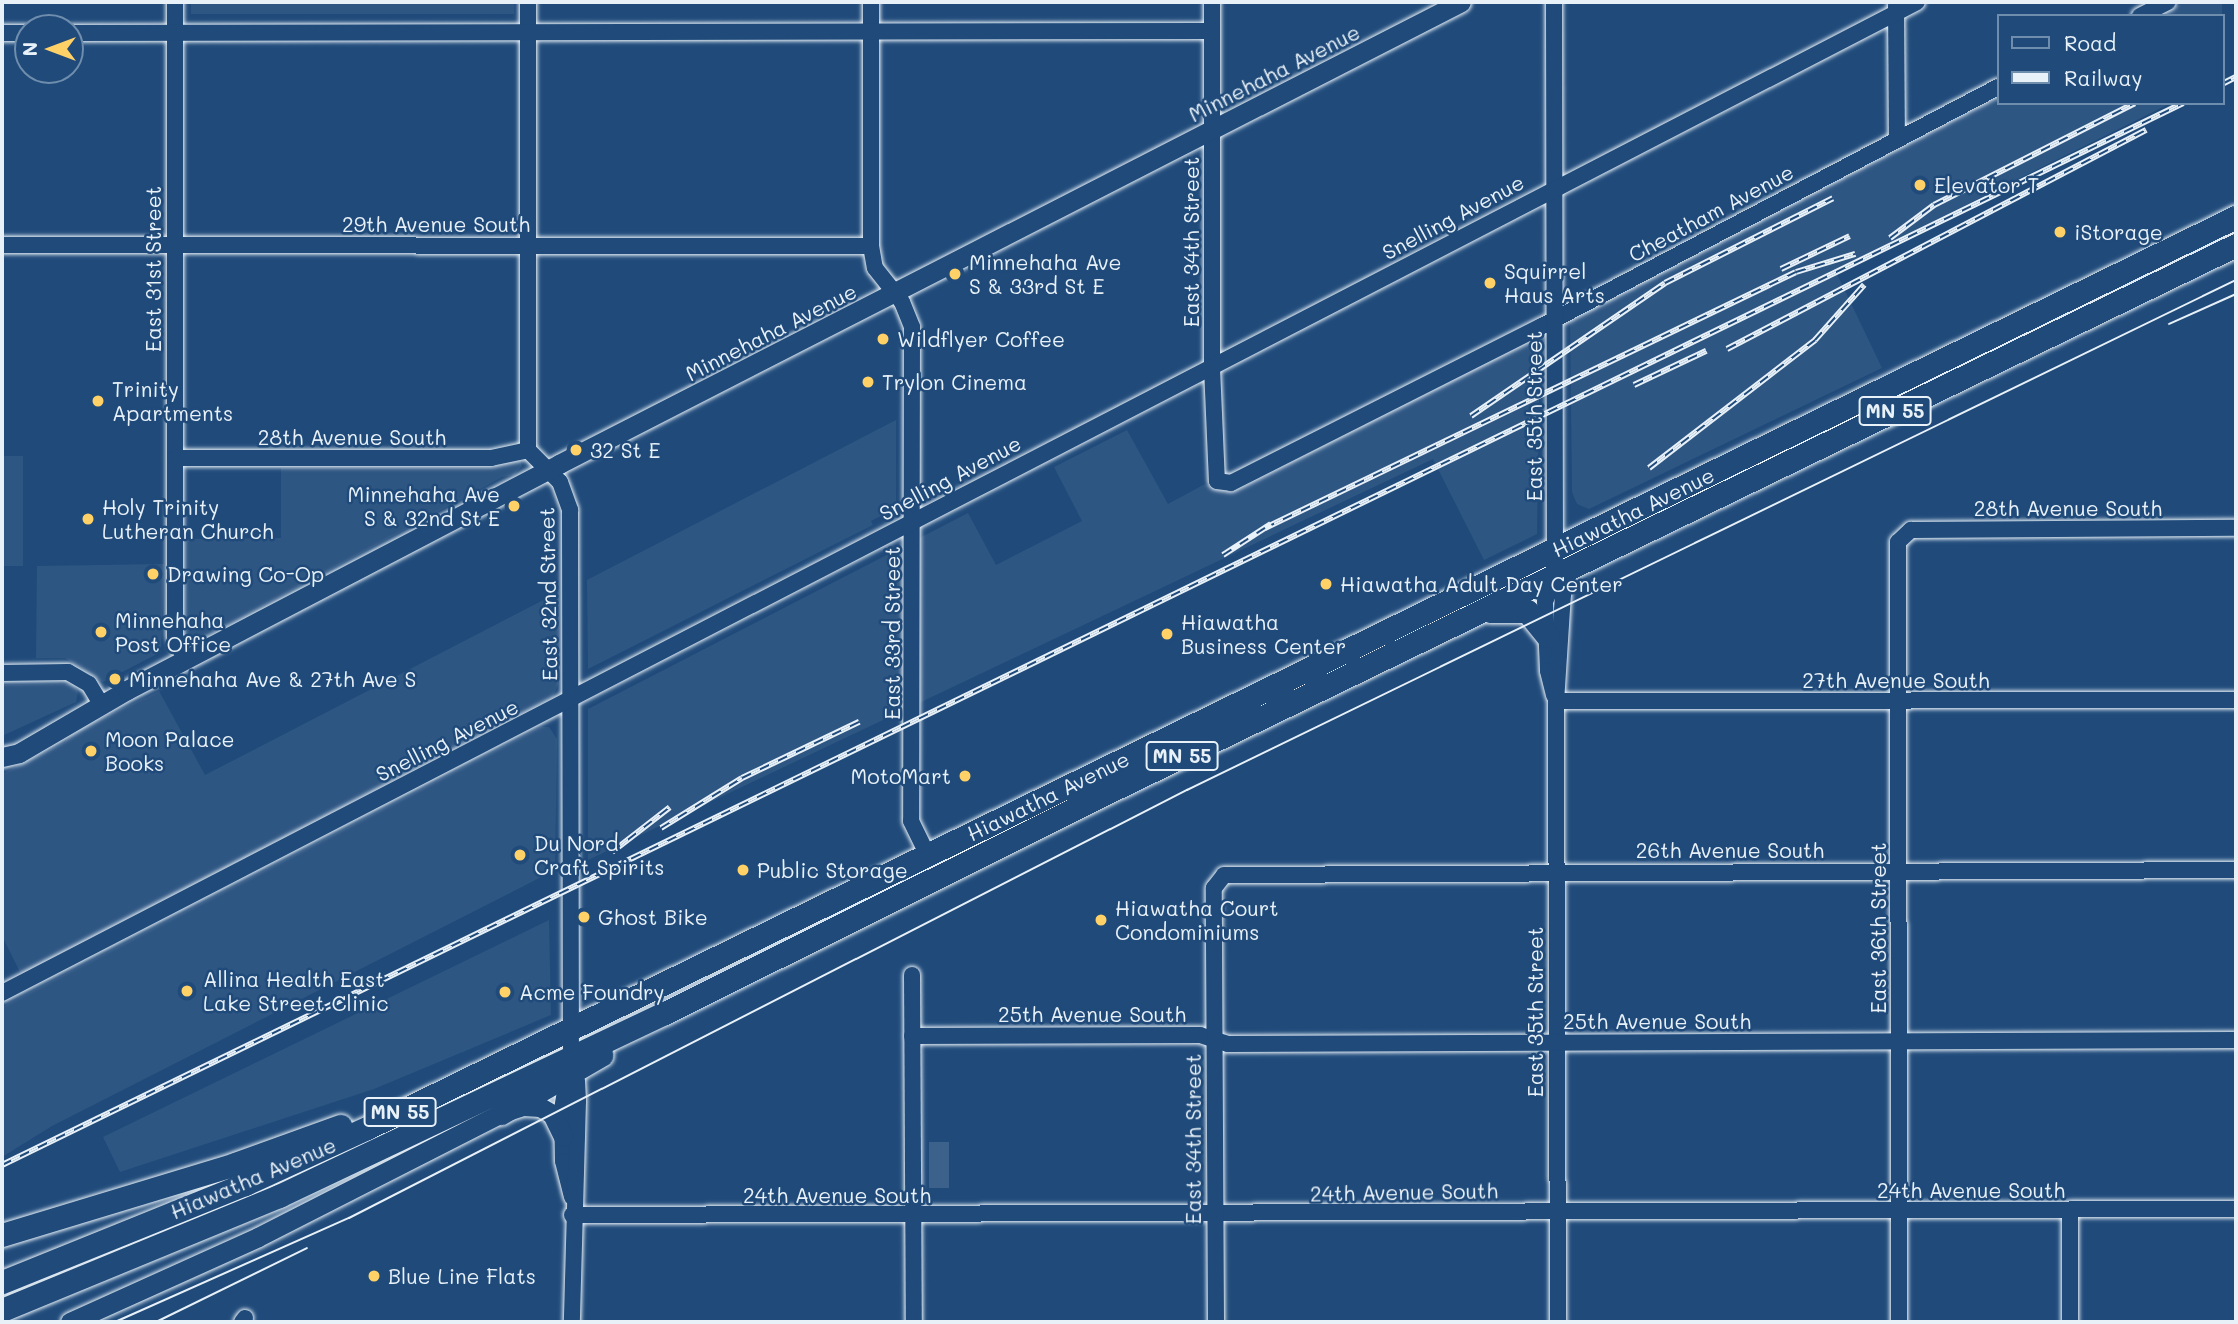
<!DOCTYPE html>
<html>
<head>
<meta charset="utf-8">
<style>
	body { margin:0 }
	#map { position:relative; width:2238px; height:1324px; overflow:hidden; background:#1f4a7a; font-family:Mali,sans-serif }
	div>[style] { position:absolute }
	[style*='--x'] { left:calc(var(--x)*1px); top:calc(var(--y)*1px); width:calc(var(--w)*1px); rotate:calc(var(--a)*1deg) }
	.built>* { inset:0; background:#2e5683; transform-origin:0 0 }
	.green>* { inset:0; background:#3c628c; transform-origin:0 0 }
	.roads { filter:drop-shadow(0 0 2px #e8f1f8) drop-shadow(0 0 2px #e8f1f8) }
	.minor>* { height:16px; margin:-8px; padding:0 8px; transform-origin:8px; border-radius:8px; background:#1f4a7a }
	.major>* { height:19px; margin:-9.5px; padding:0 9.5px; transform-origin:9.5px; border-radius:9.5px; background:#1f4a7a }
	.highway>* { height:23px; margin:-11.5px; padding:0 11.5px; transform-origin:11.5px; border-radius:11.5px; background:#1f4a7a }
	.tram>* { height:2px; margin:-1px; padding:0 1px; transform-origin:1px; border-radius:1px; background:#e8f1f8 }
	.rail>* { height:6px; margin-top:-3px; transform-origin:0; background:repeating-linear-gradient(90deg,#1f4a7a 0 10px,#e8f1f8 0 20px); box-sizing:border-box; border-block:2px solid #e8f1f8 }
	.dots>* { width:19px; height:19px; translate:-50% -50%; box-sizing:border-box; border:4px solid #1f4a7a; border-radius:50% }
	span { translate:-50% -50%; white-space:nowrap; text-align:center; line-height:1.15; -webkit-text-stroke:5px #1f4a7a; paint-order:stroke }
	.shield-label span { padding:2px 5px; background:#1f4a7a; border:2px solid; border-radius:5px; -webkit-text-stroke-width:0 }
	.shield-label { font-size:19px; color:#e8f1f8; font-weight:700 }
	.street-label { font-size:21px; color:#e8f1f8 }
	.poi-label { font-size:21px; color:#e8f1f8 }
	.left { translate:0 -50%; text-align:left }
	.right { translate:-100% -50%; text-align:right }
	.frame { position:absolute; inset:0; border:4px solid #e8f1f8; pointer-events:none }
	.legend { position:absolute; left:1997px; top:14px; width:228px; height:91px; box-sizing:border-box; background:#1f4a7a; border:2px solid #6f8dac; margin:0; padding:9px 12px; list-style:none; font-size:21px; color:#e8f1f8 }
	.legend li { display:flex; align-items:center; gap:14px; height:35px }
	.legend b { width:35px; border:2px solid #6f8dac }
	.north { position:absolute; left:14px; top:14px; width:70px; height:70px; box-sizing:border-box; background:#1f4a7a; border:2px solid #6f8dac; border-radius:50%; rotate:270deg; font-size:19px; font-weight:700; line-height:28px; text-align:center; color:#e8f1f8 }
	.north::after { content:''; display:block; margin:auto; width:24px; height:32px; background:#ffd166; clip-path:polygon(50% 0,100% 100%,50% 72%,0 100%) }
</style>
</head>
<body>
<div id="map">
	<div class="built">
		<div style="left:191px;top:2px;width:323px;height:12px"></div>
		<div style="clip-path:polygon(2185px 2px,2222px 2px,2222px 16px,2158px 16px)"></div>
		<div style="clip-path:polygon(1998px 98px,1998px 103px,2171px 103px,1835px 270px,1882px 368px,1589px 509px,1577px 504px,1572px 492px,1570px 318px)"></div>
		<div style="clip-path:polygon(1534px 337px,1540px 340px,1537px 534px,1484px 560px,1433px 459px,588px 860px,588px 709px,968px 513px,996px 565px,1082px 521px,1054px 467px,1127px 430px,1168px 504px,1205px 484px,1225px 492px,1238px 490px)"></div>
		<div style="clip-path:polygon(896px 420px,896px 508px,871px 521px,873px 525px,588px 669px,587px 580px)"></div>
		<div style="left:2px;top:456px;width:21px;height:110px"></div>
		<div style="clip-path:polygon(512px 458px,520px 459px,522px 466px,514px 475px,502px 477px,196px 642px,187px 641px,183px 634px,183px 539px,281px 538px,281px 468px,494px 468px)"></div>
		<div style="clip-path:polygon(164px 564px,161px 652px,103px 682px,65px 658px,36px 658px,37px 566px)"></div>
		<div style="clip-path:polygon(559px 592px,558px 685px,553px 697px,21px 974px,2px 936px,2px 774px,65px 742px,75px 731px,159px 691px,205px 775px)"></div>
		<div style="clip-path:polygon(73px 684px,78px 692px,76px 702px,2px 736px,2px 685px)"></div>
		<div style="clip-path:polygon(541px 727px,549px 727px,557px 739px,555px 870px,52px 1126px,2px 1157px,2px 1007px)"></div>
		<div style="clip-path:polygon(549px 920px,551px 1015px,374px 1089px,120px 1172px,103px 1137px)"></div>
	</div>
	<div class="green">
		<div style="left:929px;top:1142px;width:20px;height:46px"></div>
	</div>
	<div class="roads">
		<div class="minor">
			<div style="--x:175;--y:2;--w:634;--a:90"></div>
			<div style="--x:175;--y:636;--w:27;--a:68"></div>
			<div style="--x:528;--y:2;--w:448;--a:90"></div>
			<div style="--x:528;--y:450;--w:45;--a:45"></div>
			<div style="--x:560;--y:482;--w:30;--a:70"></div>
			<div style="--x:570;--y:510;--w:546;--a:89.9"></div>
			<div style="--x:571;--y:1056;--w:54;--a:99.6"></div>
			<div style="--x:562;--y:1109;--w:52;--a:88.9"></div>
			<div style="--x:563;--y:1161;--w:37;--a:76"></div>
			<div style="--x:871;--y:2;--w:244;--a:90"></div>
			<div style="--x:871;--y:246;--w:22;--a:80"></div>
			<div style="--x:875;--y:268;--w:43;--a:51.5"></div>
			<div style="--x:902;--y:302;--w:27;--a:68"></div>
			<div style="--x:912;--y:327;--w:494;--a:90.1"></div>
			<div style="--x:911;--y:821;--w:37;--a:64"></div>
			<div style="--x:1212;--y:2;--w:366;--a:90"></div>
			<div style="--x:1212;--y:368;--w:113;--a:87.5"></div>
			<div style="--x:1217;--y:481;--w:14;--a:8"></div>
			<div style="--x:1231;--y:483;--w:348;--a:-26.8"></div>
			<div style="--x:1542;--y:326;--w:515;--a:-27.66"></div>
			<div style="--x:1554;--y:2;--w:576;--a:89.9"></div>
			<div style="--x:1555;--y:578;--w:25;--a:113"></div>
			<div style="--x:1545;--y:601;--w:70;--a:87.5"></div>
			<div style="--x:1548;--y:671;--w:25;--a:76"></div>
			<div style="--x:1896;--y:5;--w:134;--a:89.6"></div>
			<div style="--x:2140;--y:16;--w:31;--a:-27"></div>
			<div style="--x:2;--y:33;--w:26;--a:0"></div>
			<div style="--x:70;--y:33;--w:1142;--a:-0.1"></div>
			<div style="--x:2;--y:245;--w:869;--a:0.07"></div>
			<div style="--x:175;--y:458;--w:316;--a:0"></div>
			<div style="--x:491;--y:458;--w:38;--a:-12"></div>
			<div style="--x:1555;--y:578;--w:18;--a:63"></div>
			<div style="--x:1563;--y:594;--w:107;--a:93.7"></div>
			<div style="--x:1556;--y:701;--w:621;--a:89.82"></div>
			<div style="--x:2;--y:673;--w:66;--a:-0.9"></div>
			<div style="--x:68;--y:672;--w:24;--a:30"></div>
			<div style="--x:89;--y:684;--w:23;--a:59"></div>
			<div style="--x:1556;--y:701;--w:680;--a:-0.08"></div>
			<div style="--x:912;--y:975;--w:347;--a:89.7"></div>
			<div style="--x:2;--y:993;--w:2156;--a:-27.36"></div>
			<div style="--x:912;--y:1036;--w:288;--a:-0.2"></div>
			<div style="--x:1200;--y:1035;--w:29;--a:18"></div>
			<div style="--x:1228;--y:1044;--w:1008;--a:-0.23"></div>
			<div style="--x:570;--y:1075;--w:9;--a:41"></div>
			<div style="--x:577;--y:1081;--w:20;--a:87"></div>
			<div style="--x:578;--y:1101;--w:221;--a:91.6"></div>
			<div style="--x:2070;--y:1211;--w:111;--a:90"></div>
			<div style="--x:572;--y:1215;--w:1664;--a:-0.21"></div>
			<div style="--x:242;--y:1322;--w:5;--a:-53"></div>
			<div style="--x:1216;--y:1322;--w:434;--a:-90.3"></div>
			<div style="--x:1214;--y:888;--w:16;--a:-52"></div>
			<div style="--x:1224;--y:875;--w:1012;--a:-0.28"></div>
			<div style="--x:1899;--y:1322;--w:780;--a:-90.07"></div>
			<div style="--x:1898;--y:542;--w:18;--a:-43"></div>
			<div style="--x:1911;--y:530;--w:325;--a:-0.4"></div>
		</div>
		<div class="major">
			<div style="--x:2;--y:757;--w:17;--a:-13"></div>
			<div style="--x:19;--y:753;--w:125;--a:-30.3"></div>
			<div style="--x:127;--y:690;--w:488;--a:-27.6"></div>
			<div style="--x:559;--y:464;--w:1013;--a:-27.12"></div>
			<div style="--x:70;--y:1322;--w:206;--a:-24.3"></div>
			<div style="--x:258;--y:1237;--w:273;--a:-27"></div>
			<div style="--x:501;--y:1113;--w:23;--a:-18"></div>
			<div style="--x:523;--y:1106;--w:17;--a:3"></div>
			<div style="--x:540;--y:1107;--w:14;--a:30"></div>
			<div style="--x:552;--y:1114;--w:25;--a:64"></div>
		</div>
		<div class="highway">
			<div style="--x:1491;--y:611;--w:36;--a:0"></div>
			<div style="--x:1527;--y:611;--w:32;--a:51"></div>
			<div style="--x:501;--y:1113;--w:116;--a:-30.1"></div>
			<div style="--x:2;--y:1235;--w:244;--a:-16.9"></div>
			<div style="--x:235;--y:1164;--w:112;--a:-19.9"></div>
			<div style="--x:2;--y:1282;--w:262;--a:-22"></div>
			<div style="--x:245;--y:1184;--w:134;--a:-24.7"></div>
			<div style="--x:367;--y:1128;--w:2079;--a:-25.99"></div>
			<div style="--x:2;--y:1310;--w:300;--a:-22.4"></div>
			<div style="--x:279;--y:1196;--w:427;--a:-25.4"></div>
			<div style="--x:665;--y:1013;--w:495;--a:-26.5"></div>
			<div style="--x:1108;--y:792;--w:1254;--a:-25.87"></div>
		</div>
	</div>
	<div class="tram">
		<div style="--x:2169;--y:324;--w:73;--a:-24.1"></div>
		<div style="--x:115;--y:1322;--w:256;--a:-24"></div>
		<div style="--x:349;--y:1218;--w:941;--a:-27.06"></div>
		<div style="--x:1187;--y:790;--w:1166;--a:-25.93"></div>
		<div style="--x:156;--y:1322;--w:168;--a:-26.1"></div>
	</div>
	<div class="rail">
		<div style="--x:2222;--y:84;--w:16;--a:-27"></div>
		<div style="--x:1890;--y:238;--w:55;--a:-36.9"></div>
		<div style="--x:1934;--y:205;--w:225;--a:-26.9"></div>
		<div style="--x:1781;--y:269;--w:76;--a:-25.6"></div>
		<div style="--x:1727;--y:349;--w:473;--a:-27.6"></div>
		<div style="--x:1634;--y:385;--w:80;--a:-25.3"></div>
		<div style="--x:1471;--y:416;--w:235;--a:-34.4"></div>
		<div style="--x:1665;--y:283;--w:188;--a:-26.8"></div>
		<div style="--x:1649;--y:468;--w:210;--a:-37.6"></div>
		<div style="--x:1815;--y:340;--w:74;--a:-48.3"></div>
		<div style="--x:1265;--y:528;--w:589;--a:-25.74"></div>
		<div style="--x:1796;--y:272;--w:62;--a:-17"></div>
		<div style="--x:1223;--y:555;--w:57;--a:-32.9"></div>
		<div style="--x:661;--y:828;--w:95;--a:-31.7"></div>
		<div style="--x:742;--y:778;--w:130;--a:-25.6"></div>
		<div style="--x:612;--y:852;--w:73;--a:-37.8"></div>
		<div style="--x:2;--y:1165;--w:2426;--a:-25.96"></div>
	</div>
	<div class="dots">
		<div style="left:1920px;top:185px;background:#ffd166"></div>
		<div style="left:2060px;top:232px;background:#ffd166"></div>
		<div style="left:955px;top:274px;background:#ffd166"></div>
		<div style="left:1490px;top:283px;background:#ffd166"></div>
		<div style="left:883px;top:339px;background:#ffd166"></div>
		<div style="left:868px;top:382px;background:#ffd166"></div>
		<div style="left:98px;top:401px;background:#ffd166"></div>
		<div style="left:576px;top:450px;background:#ffd166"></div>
		<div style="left:514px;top:506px;background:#ffd166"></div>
		<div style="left:88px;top:519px;background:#ffd166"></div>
		<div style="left:153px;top:574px;background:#ffd166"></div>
		<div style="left:1326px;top:584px;background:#ffd166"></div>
		<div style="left:101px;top:632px;background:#ffd166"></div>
		<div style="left:1167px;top:634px;background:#ffd166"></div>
		<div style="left:115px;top:679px;background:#ffd166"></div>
		<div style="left:91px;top:751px;background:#ffd166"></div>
		<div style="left:965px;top:776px;background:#ffd166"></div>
		<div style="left:520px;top:855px;background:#ffd166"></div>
		<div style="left:743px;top:870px;background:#ffd166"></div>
		<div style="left:584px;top:917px;background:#ffd166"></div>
		<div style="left:1101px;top:920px;background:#ffd166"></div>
		<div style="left:187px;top:991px;background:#ffd166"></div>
		<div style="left:505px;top:992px;background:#ffd166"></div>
		<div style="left:374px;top:1276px;background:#ffd166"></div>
	</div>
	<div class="shield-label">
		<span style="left:1895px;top:411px">MN 55</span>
		<span style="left:1182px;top:756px">MN 55</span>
		<span style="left:400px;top:1112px">MN 55</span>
	</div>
	<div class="street-label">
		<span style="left:1274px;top:73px;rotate:-27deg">Minnehaha Avenue</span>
		<span style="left:1711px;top:213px;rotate:-28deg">Cheatham Avenue</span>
		<span style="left:1453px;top:217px;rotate:-28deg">Snelling Avenue</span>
		<span style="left:436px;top:224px">29th Avenue South</span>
		<span style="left:1191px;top:242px;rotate:-90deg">East 34th Street</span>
		<span style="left:153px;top:269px;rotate:-90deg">East 31st Street</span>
		<span style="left:771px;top:332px;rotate:-27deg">Minnehaha Avenue</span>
		<span style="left:1534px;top:416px;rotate:-90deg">East 35th Street</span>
		<span style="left:352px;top:437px">28th Avenue South</span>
		<span style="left:950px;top:478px;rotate:-28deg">Snelling Avenue</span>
		<span style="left:2068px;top:508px">28th Avenue South</span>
		<span style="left:1633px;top:512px;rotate:-26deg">Hiawatha Avenue</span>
		<span style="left:548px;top:594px;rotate:-91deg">East 32nd Street</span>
		<span style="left:892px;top:633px;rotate:-90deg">East 33rd Street</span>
		<span style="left:1896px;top:680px">27th Avenue South</span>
		<span style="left:447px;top:740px;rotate:-27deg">Snelling Avenue</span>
		<span style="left:1048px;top:796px;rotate:-26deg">Hiawatha Avenue</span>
		<span style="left:1730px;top:850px">26th Avenue South</span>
		<span style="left:1878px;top:928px;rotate:-90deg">East 36th Street</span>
		<span style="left:1535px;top:1012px;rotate:-90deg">East 35th Street</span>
		<span style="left:1092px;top:1014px">25th Avenue South</span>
		<span style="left:1657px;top:1021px">25th Avenue South</span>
		<span style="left:1193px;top:1139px;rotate:-90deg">East 34th Street</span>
		<span style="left:253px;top:1178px;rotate:-23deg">Hiawatha Avenue</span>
		<span style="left:1971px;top:1190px">24th Avenue South</span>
		<span style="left:1404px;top:1192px;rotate:-1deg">24th Avenue South</span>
		<span style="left:837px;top:1195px">24th Avenue South</span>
	</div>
	<div class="poi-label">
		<span class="left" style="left:1934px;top:185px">Elevator T</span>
		<span class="left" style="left:2074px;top:232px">iStorage</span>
		<span class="left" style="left:969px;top:274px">Minnehaha Ave<br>S &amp; 33rd St E</span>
		<span class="left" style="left:1504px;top:283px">Squirrel<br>Haus Arts</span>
		<span class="left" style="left:897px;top:339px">Wildflyer Coffee</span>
		<span class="left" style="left:882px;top:382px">Trylon Cinema</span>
		<span class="left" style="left:112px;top:401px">Trinity<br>Apartments</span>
		<span class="left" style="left:590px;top:450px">32 St E</span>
		<span class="right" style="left:500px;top:506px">Minnehaha Ave<br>S &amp; 32nd St E</span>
		<span class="left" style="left:102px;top:519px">Holy Trinity<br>Lutheran Church</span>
		<span class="left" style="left:167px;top:574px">Drawing Co-Op</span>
		<span class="left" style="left:1340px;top:584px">Hiawatha Adult Day Center</span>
		<span class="left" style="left:115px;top:632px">Minnehaha<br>Post Office</span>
		<span class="left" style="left:1181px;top:634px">Hiawatha<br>Business Center</span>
		<span class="left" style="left:129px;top:679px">Minnehaha Ave &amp; 27th Ave S</span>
		<span class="left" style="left:105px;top:751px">Moon Palace<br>Books</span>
		<span class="right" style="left:951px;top:776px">MotoMart</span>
		<span class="left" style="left:534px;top:855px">Du Nord<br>Craft Spirits</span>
		<span class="left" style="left:757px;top:870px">Public Storage</span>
		<span class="left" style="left:1115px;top:920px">Hiawatha Court<br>Condominiums</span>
		<span class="left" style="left:598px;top:917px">Ghost Bike</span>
		<span class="left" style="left:203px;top:991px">Allina Health East<br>Lake Street Clinic</span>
		<span class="left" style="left:519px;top:992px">Acme Foundry</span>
		<span class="left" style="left:388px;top:1276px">Blue Line Flats</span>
	</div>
	<div class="frame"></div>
	<ul class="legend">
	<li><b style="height:9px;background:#1f4a7a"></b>Road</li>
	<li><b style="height:9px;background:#e8f1f8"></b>Railway</li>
	</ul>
	<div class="north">N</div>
</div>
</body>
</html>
